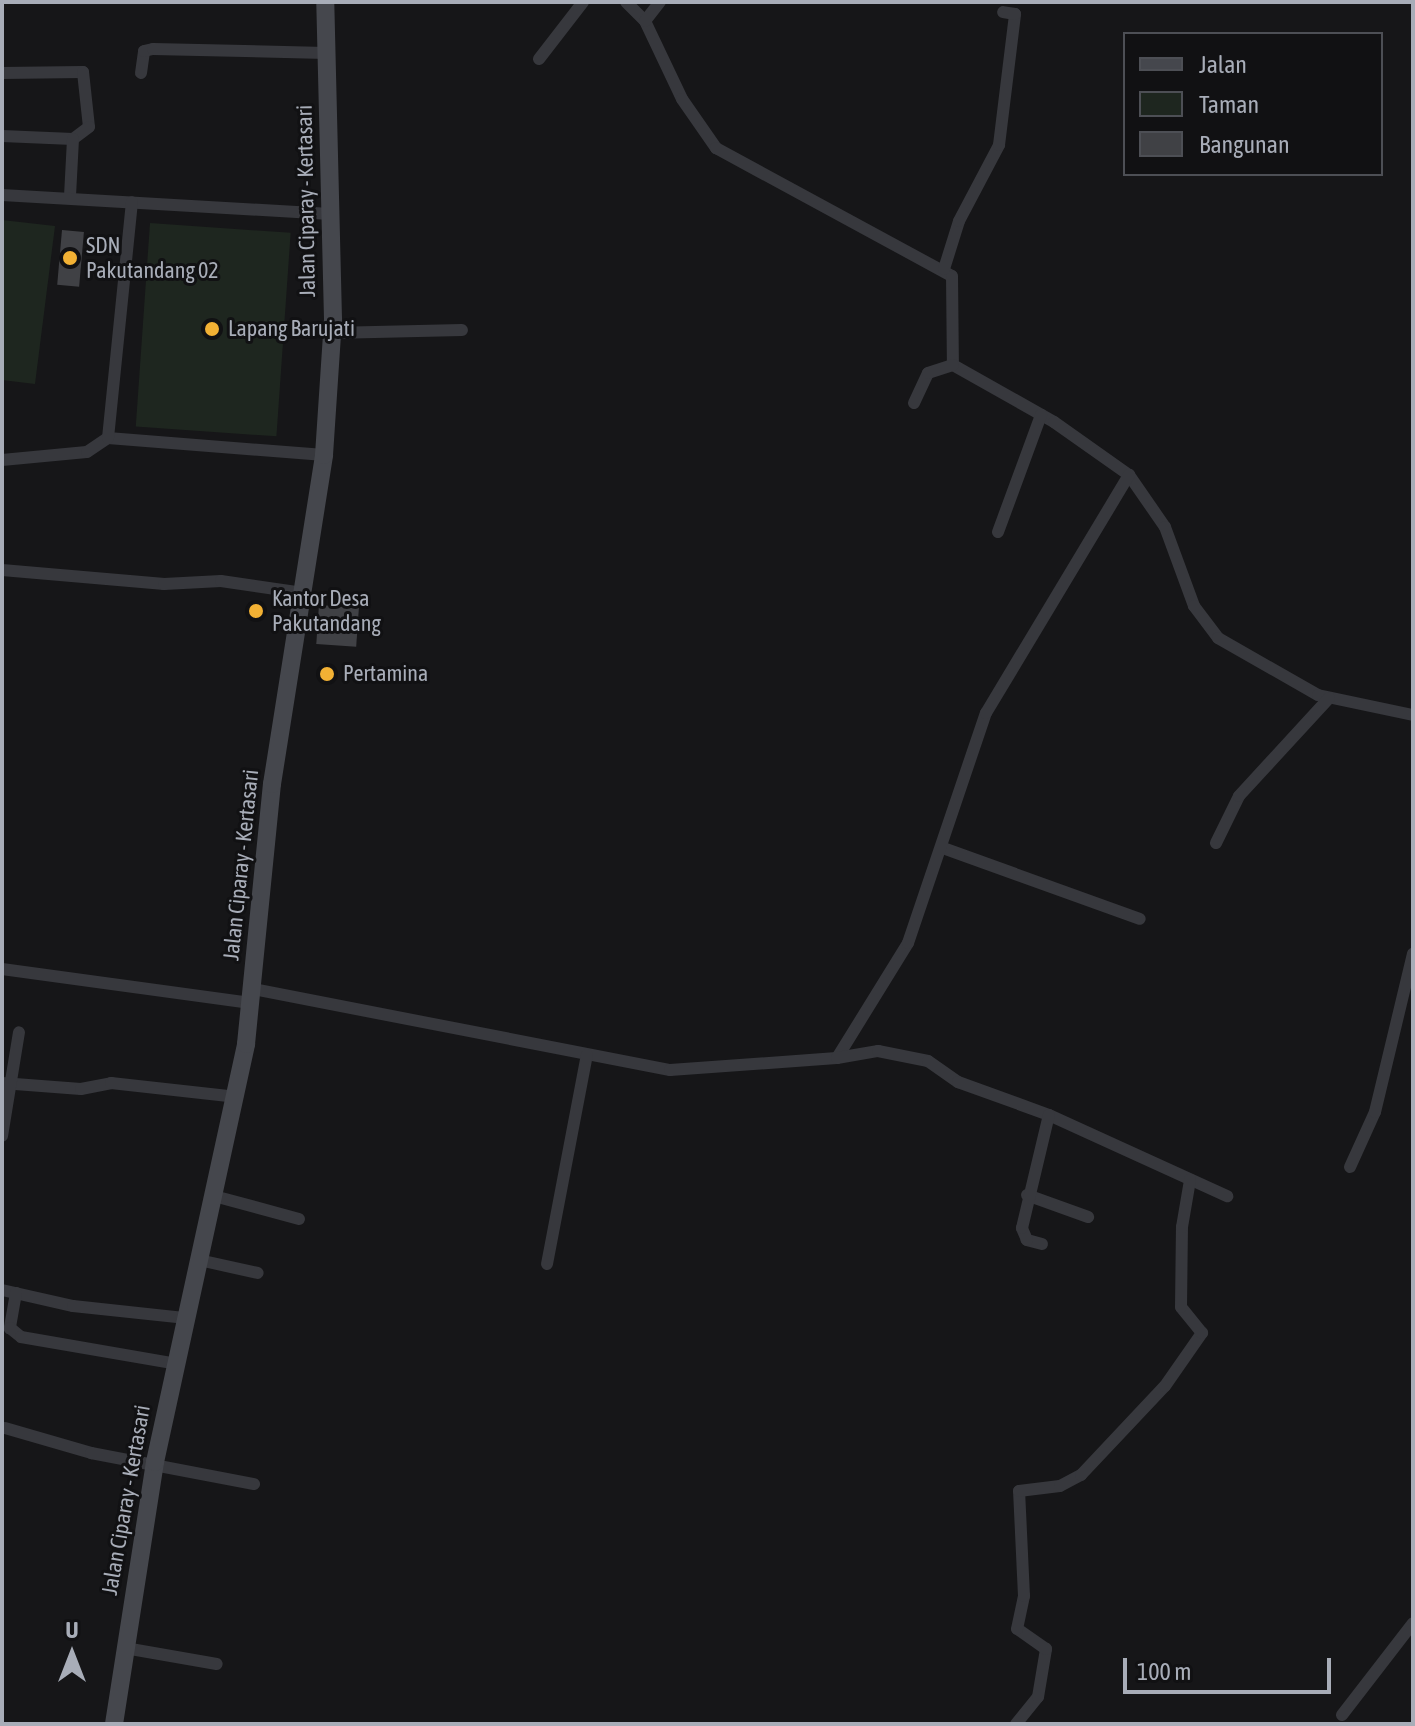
<!DOCTYPE html>
<html>
<head>
<meta charset="utf-8">
<style>
	body { margin:0 }
	#map { position:relative; width:1415px; height:1726px; overflow:hidden; background:#161618; font-family:"Asap Condensed",sans-serif }
	div>[style] { position:absolute }
	[style*='--x'] { left:calc(var(--x)*1px); top:calc(var(--y)*1px); width:calc(var(--w)*1px); rotate:calc(var(--a)*1deg) }
	.green>* { inset:0; background:#1e261f; transform-origin:0 0 }
	.building>* { inset:0; background:#404145; transform-origin:0 0 }
	.street>* { height:12px; margin:-6px; padding:0 6px; transform-origin:6px; border-radius:6px; background:#37383d }
	.secondary>* { height:18px; margin:-9px; padding:0 9px; transform-origin:9px; border-radius:9px; background:#45474d }
	.dots>* { width:22px; height:22px; translate:-50% -50%; box-sizing:border-box; border:4px solid #111113; border-radius:50% }
	span { translate:-50% -50%; white-space:nowrap; text-align:center; line-height:1.15; -webkit-text-stroke:6px #111113; paint-order:stroke }
	.street-label { font-size:22px; color:#a8adb8 }
	.poi-label { font-size:22px; color:#a8adb8 }
	.left { translate:0 -50%; text-align:left }
	.frame { position:absolute; inset:0; border:4px solid #a8adb8; pointer-events:none }
	.legend { position:absolute; left:1123px; top:32px; width:260px; height:144px; box-sizing:border-box; background:#111113; border:2px solid #4d4f55; margin:0; padding:10px 14px; list-style:none; font-size:24px; color:#a8adb8 }
	.legend li { display:flex; align-items:center; gap:16px; height:40px }
	.legend b { width:40px; border:2px solid #4d4f55 }
	.north { position:absolute; left:32px; top:1614px; width:80px; height:80px; -webkit-text-stroke:6px #111113; paint-order:stroke; rotate:0deg; font-size:22px; font-weight:700; line-height:32px; text-align:center; color:#a8adb8 }
	.north::after { content:''; display:block; margin:auto; width:28px; height:36px; background:#a8adb8; clip-path:polygon(50% 0,100% 100%,50% 72%,0 100%) }
	.scale { position:absolute; left:1123px; top:1658px; width:208px; height:36px; box-sizing:border-box; border:4px solid #a8adb8; border-top:0; padding-left:10px; font-size:24px; line-height:28px; white-space:nowrap; color:#a8adb8; -webkit-text-stroke:6px #111113; paint-order:stroke }
</style>
</head>
<body>
<div id="map">
	<div class="green">
		<div style="clip-path:polygon(2px 220px,55px 226px,35px 384px,2px 380px)"></div>
		<div style="left:150px;top:223px;width:141px;height:204px;rotate:4deg"></div>
	</div>
	<div class="building">
		<div style="left:62px;top:230px;width:22px;height:55px;rotate:5deg"></div>
		<div style="left:319px;top:605px;width:40px;height:39px;rotate:4deg"></div>
	</div>
	<div class="street">
		<div style="--x:626;--y:2;--w:27;--a:45"></div>
		<div style="--x:645;--y:21;--w:86;--a:64.6"></div>
		<div style="--x:682;--y:99;--w:60;--a:55.2"></div>
		<div style="--x:716;--y:148;--w:268;--a:28.5"></div>
		<div style="--x:952;--y:276;--w:89;--a:89.4"></div>
		<div style="--x:953;--y:365;--w:116;--a:29.4"></div>
		<div style="--x:1054;--y:422;--w:92;--a:35.2"></div>
		<div style="--x:1129;--y:475;--w:63;--a:55.3"></div>
		<div style="--x:1165;--y:527;--w:84;--a:69.8"></div>
		<div style="--x:1194;--y:606;--w:40;--a:53"></div>
		<div style="--x:1218;--y:638;--w:115;--a:29.7"></div>
		<div style="--x:1318;--y:695;--w:97;--a:11.9"></div>
		<div style="--x:645;--y:21;--w:24;--a:-52"></div>
		<div style="--x:539;--y:59;--w:72;--a:-52.3"></div>
		<div style="--x:2;--y:73;--w:81;--a:-0.7"></div>
		<div style="--x:83;--y:72;--w:55;--a:83.8"></div>
		<div style="--x:89;--y:127;--w:20;--a:143"></div>
		<div style="--x:141;--y:73;--w:22;--a:-82"></div>
		<div style="--x:144;--y:51;--w:9;--a:-13"></div>
		<div style="--x:153;--y:49;--w:173;--a:1.3"></div>
		<div style="--x:2;--y:136;--w:71;--a:2.4"></div>
		<div style="--x:73;--y:139;--w:58;--a:93"></div>
		<div style="--x:2;--y:195;--w:329;--a:3.3"></div>
		<div style="--x:944;--y:269;--w:50;--a:-72.6"></div>
		<div style="--x:959;--y:221;--w:86;--a:-62.2"></div>
		<div style="--x:999;--y:145;--w:132;--a:-83"></div>
		<div style="--x:1015;--y:14;--w:12;--a:-171"></div>
		<div style="--x:331;--y:333;--w:131;--a:-1.3"></div>
		<div style="--x:914;--y:403;--w:33;--a:-65"></div>
		<div style="--x:928;--y:373;--w:26;--a:-18"></div>
		<div style="--x:108;--y:438;--w:217;--a:4.5"></div>
		<div style="--x:2;--y:460;--w:85;--a:-5.4"></div>
		<div style="--x:87;--y:452;--w:25;--a:-34"></div>
		<div style="--x:108;--y:438;--w:237;--a:-84.2"></div>
		<div style="--x:998;--y:532;--w:125;--a:-69.8"></div>
		<div style="--x:2;--y:570;--w:163;--a:4.9"></div>
		<div style="--x:164;--y:584;--w:57;--a:-3"></div>
		<div style="--x:221;--y:581;--w:83;--a:8.3"></div>
		<div style="--x:1216;--y:843;--w:52;--a:-63.9"></div>
		<div style="--x:1239;--y:796;--w:133;--a:-47.4"></div>
		<div style="--x:943;--y:848;--w:209;--a:19.8"></div>
		<div style="--x:2;--y:969;--w:251;--a:7.8"></div>
		<div style="--x:253;--y:989;--w:425;--a:11"></div>
		<div style="--x:670;--y:1070;--w:167;--a:-4.1"></div>
		<div style="--x:837;--y:1058;--w:135;--a:-58.3"></div>
		<div style="--x:908;--y:943;--w:243;--a:-71.3"></div>
		<div style="--x:986;--y:713;--w:278;--a:-59"></div>
		<div style="--x:837;--y:1058;--w:42;--a:-9.7"></div>
		<div style="--x:878;--y:1051;--w:51;--a:11.3"></div>
		<div style="--x:928;--y:1061;--w:37;--a:35"></div>
		<div style="--x:958;--y:1082;--w:97;--a:19.9"></div>
		<div style="--x:1049;--y:1115;--w:196;--a:24.5"></div>
		<div style="--x:2;--y:1083;--w:79;--a:4.3"></div>
		<div style="--x:81;--y:1089;--w:31;--a:-11"></div>
		<div style="--x:111;--y:1083;--w:127;--a:6.3"></div>
		<div style="--x:2;--y:1136;--w:105;--a:-80.7"></div>
		<div style="--x:1350;--y:1167;--w:60;--a:-65.6"></div>
		<div style="--x:1375;--y:1112;--w:163;--a:-76.5"></div>
		<div style="--x:1027;--y:1195;--w:65;--a:19.8"></div>
		<div style="--x:214;--y:1196;--w:88;--a:15.1"></div>
		<div style="--x:1042;--y:1244;--w:16;--a:-165"></div>
		<div style="--x:1027;--y:1240;--w:13;--a:-113"></div>
		<div style="--x:1022;--y:1228;--w:116;--a:-76.6"></div>
		<div style="--x:199;--y:1260;--w:60;--a:12.4"></div>
		<div style="--x:547;--y:1264;--w:213;--a:-79.2"></div>
		<div style="--x:2;--y:1290;--w:73;--a:12.7"></div>
		<div style="--x:73;--y:1306;--w:114;--a:6.1"></div>
		<div style="--x:16;--y:1293;--w:36;--a:100"></div>
		<div style="--x:10;--y:1328;--w:14;--a:39"></div>
		<div style="--x:21;--y:1337;--w:158;--a:9.8"></div>
		<div style="--x:5;--y:1428;--w:90;--a:16.2"></div>
		<div style="--x:91;--y:1453;--w:166;--a:10.8"></div>
		<div style="--x:125;--y:1648;--w:93;--a:9.9"></div>
		<div style="--x:1342;--y:1715;--w:116;--a:-52.3"></div>
		<div style="--x:1016;--y:1724;--w:35;--a:-51"></div>
		<div style="--x:1038;--y:1697;--w:49;--a:-80.5"></div>
		<div style="--x:1046;--y:1649;--w:35;--a:-145"></div>
		<div style="--x:1017;--y:1629;--w:34;--a:-78"></div>
		<div style="--x:1024;--y:1596;--w:105;--a:-92.7"></div>
		<div style="--x:1019;--y:1491;--w:41;--a:-7"></div>
		<div style="--x:1060;--y:1486;--w:24;--a:-28"></div>
		<div style="--x:1081;--y:1475;--w:122;--a:-46.7"></div>
		<div style="--x:1165;--y:1386;--w:65;--a:-55.1"></div>
		<div style="--x:1202;--y:1333;--w:33;--a:-129"></div>
		<div style="--x:1181;--y:1307;--w:80;--a:-89.3"></div>
		<div style="--x:1182;--y:1227;--w:48;--a:-80.3"></div>
	</div>
	<div class="secondary">
		<div style="--x:114;--y:1724;--w:265;--a:-81.1"></div>
		<div style="--x:155;--y:1462;--w:428;--a:-77.7"></div>
		<div style="--x:246;--y:1044;--w:261;--a:-84.3"></div>
		<div style="--x:272;--y:784;--w:333;--a:-81"></div>
		<div style="--x:324;--y:455;--w:136;--a:-86.2"></div>
		<div style="--x:333;--y:319;--w:317;--a:-91.4"></div>
	</div>
	<div class="dots">
		<div style="left:70px;top:258px;background:#f2b134"></div>
		<div style="left:212px;top:329px;background:#f2b134"></div>
		<div style="left:256px;top:611px;background:#f2b134"></div>
		<div style="left:327px;top:674px;background:#f2b134"></div>
	</div>
	<div class="street-label">
		<span style="left:306px;top:201px;rotate:-91deg">Jalan Ciparay - Kertasari</span>
		<span style="left:241px;top:865px;rotate:-84deg">Jalan Ciparay - Kertasari</span>
		<span style="left:126px;top:1500px;rotate:-80deg">Jalan Ciparay - Kertasari</span>
	</div>
	<div class="poi-label">
		<span class="left" style="left:86px;top:258px">SDN<br>Pakutandang 02</span>
		<span class="left" style="left:228px;top:329px">Lapang Barujati</span>
		<span class="left" style="left:272px;top:611px">Kantor Desa<br>Pakutandang</span>
		<span class="left" style="left:343px;top:674px">Pertamina</span>
	</div>
	<div class="frame"></div>
	<ul class="legend">
	<li><b style="height:10px;background:#45474d"></b>Jalan</li>
	<li><b style="height:22px;background:#1e261f"></b>Taman</li>
	<li><b style="height:22px;background:#404145"></b>Bangunan</li>
	</ul>
	<div class="north">U</div>
	<div class="scale">100 m</div>
</div>
</body>
</html>
